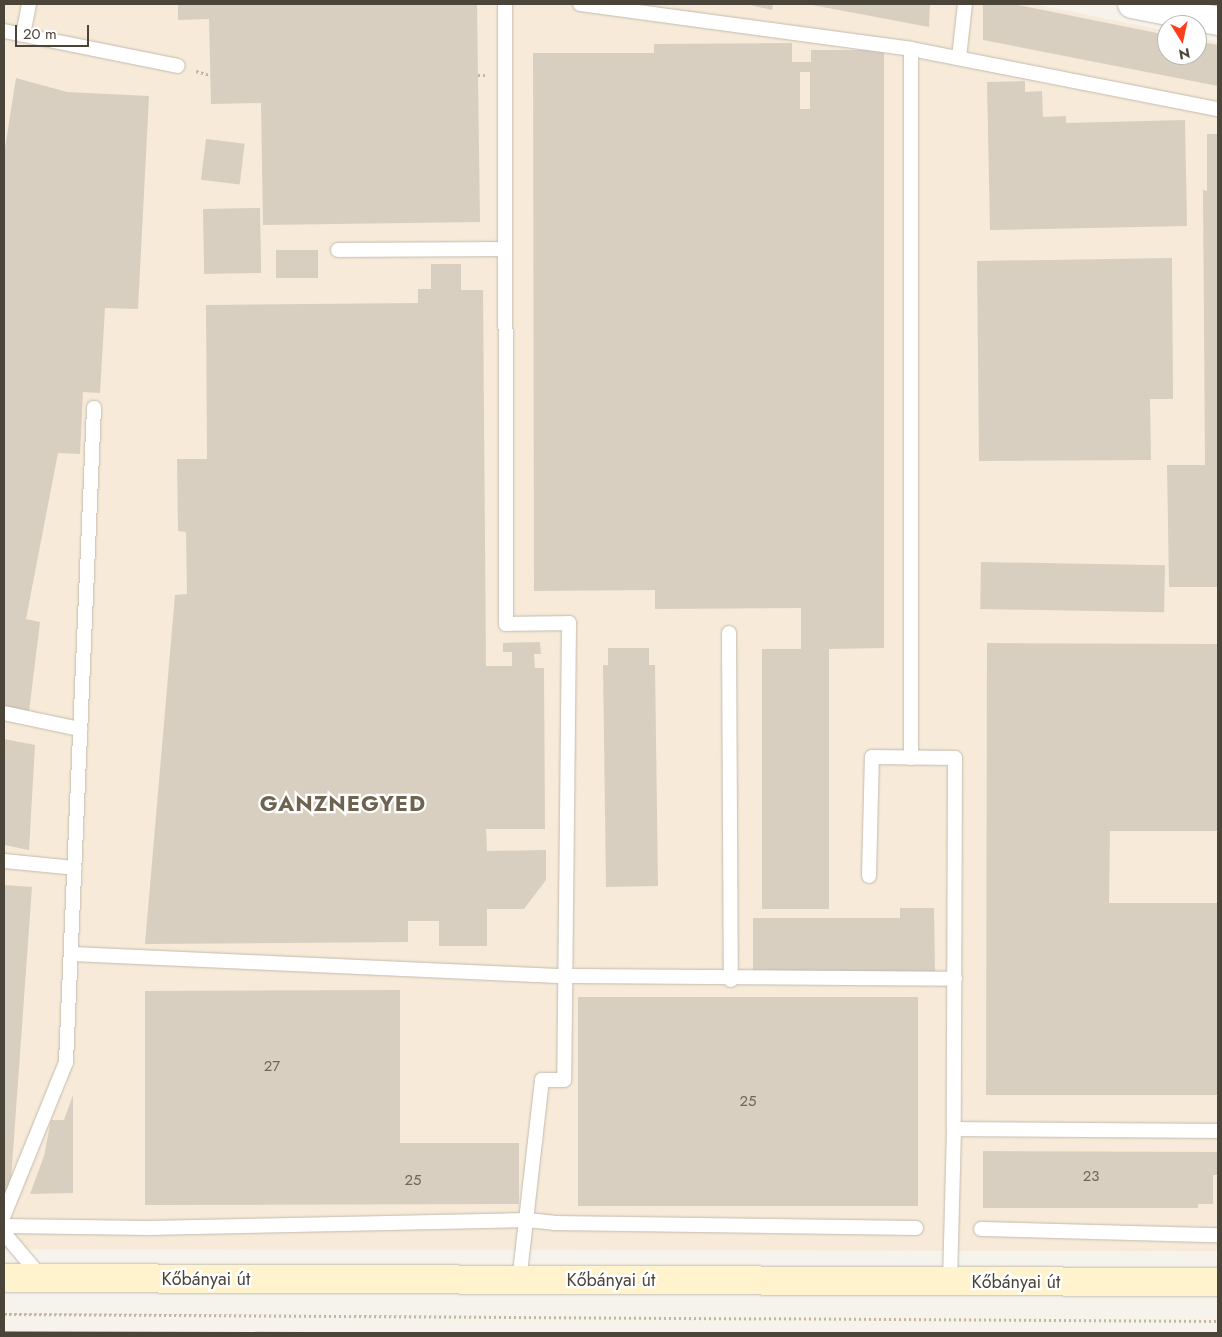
<!DOCTYPE html>
<html>
<head>
<meta charset="utf-8">
<style>
	body { margin:0 }
	#map { position:relative; width:1222px; height:1337px; overflow:hidden; background:#f6f3ec; font-family:Jost,sans-serif }
	div>[style] { position:absolute }
	[style*='--x'] { left:calc(var(--x)*1px); top:calc(var(--y)*1px); width:calc(var(--w)*1px); rotate:calc(var(--a)*1deg) }
	.commercial>* { inset:0; background:#f7ead8 }
	.building>* { inset:0; background:#d8cfc1; transform-origin:0 0 }
	.path>* { height:3px; margin-top:-1.5px; transform-origin:0; background:repeating-linear-gradient(90deg,#c4b79f 0 2.5px,transparent 0 5px) }
	.roads { filter:drop-shadow(0 0 1px #c2bbae) drop-shadow(0 0 1px #c2bbae) }
	.lane>* { height:14px; margin:-7px; padding:0 7px; transform-origin:7px; border-radius:7px; background:#fff }
	.street>* { height:28px; margin:-14px; padding:0 14px; transform-origin:14px; border-radius:14px; background:#fff }
	.secondary>* { height:28px; margin:-14px; padding:0 14px; transform-origin:14px; border-radius:14px; background:#fff3cd }
	.tram>* { height:1px; margin:-0.5px; padding:0 0.5px; transform-origin:0.5px; border-radius:0.5px; background:#9a9a9a }
	span { translate:-50% -50%; white-space:nowrap; text-align:center; line-height:1.15; -webkit-text-stroke:4.5px #fff; paint-order:stroke }
	.number-label { font-size:15px; color:#6e675b }
	.number-label span { -webkit-text-stroke-width:0 }
	.street-label { font-size:18px; color:#4b4439 }
	.district-label { font-size:22px; color:#6e6250; font-weight:700; letter-spacing:1px }
	.frame { position:absolute; inset:0; border:5px solid #4b4439; pointer-events:none }
	.north { position:absolute; left:1157px; top:15px; width:50px; height:50px; box-sizing:border-box; background:#fff; border:1px solid #b7b4b0; border-radius:50%; rotate:170deg; font-size:14px; font-weight:700; line-height:20px; text-align:center; color:#4b4439 }
	.north::after { content:''; display:block; margin:auto; width:18px; height:22px; background:#fc3f1d; clip-path:polygon(50% 0,100% 100%,50% 72%,0 100%) }
	.scale { position:absolute; left:15px; top:25px; width:74px; height:22px; box-sizing:border-box; border:2px solid #4b4439; border-top:0; padding-left:6px; font-size:15px; line-height:18px; white-space:nowrap; color:#4b4439; -webkit-text-stroke:4px #fff; paint-order:stroke }
</style>
</head>
<body>
<div id="map">
	<div class="commercial">
		<div style="clip-path:polygon(4px 4px,1033px 4px,1167px 31px,1167px 55px,1197px 55px,1197px 37px,1218px 42px,1218px 1251px,4px 1249px)"></div>
	</div>
	<div class="building">
		<div style="clip-path:polygon(178px 4px,477px 4px,480px 222px,263px 225px,261px 103px,211px 104px,209px 19px,178px 20px)"></div>
		<div style="clip-path:polygon(746px 4px,773px 4px,772px 10px)"></div>
		<div style="clip-path:polygon(812px 4px,930px 4px,929px 27px,812px 5px)"></div>
		<div style="clip-path:polygon(983px 4px,1013px 4px,1167px 35px,1167px 55px,1197px 55px,1197px 41px,1218px 45px,1218px 86px,983px 40px)"></div>
		<div style="clip-path:polygon(evenodd,792px 43px,792px 62px,811px 62px,811px 50px,884px 50px,884px 648px,829px 649px,829px 909px,762px 909px,762px 649px,801px 649px,801px 608px,655px 609px,655px 590px,534px 591px,533px 53px,654px 53px,654px 44px,792px 43px,800px 72px,810px 72px,810px 109px,800px 109px,800px 72px)"></div>
		<div style="clip-path:polygon(16px 78px,67px 92px,149px 96px,138px 309px,105px 308px,100px 393px,83px 392px,80px 454px,58px 453px,26px 619px,40px 622px,29px 712px,4px 707px,4px 154px)"></div>
		<div style="clip-path:polygon(1025px 81px,1025px 92px,1042px 91px,1043px 117px,1066px 116px,1066px 123px,1185px 120px,1187px 226px,990px 230px,987px 82px)"></div>
		<div style="clip-path:polygon(1207px 134px,1218px 134px,1218px 587px,1169px 587px,1167px 465px,1205px 465px,1203px 190px,1207px 191px)"></div>
		<div style="left:206px;top:139px;width:39px;height:41px;rotate:7deg"></div>
		<div style="left:260px;top:208px;width:65px;height:57px;rotate:89deg"></div>
		<div style="left:318px;top:250px;width:28px;height:42px;rotate:90deg"></div>
		<div style="clip-path:polygon(1172px 258px,1173px 399px,1150px 399px,1151px 460px,979px 461px,977px 261px)"></div>
		<div style="clip-path:polygon(431px 264px,461px 264px,461px 290px,483px 290px,486px 666px,512px 666px,512px 652px,503px 652px,503px 643px,540px 642px,541px 654px,534px 654px,535px 668px,544px 668px,545px 829px,486px 829px,487px 851px,546px 850px,546px 880px,524px 909px,487px 909px,487px 946px,439px 946px,439px 921px,408px 921px,408px 942px,145px 944px,175px 595px,187px 594px,186px 532px,178px 531px,177px 459px,207px 459px,206px 305px,418px 303px,418px 289px,431px 289px)"></div>
		<div style="left:981px;top:562px;width:184px;height:47px;rotate:1deg"></div>
		<div style="clip-path:polygon(987px 643px,1218px 644px,1218px 831px,1110px 831px,1109px 903px,1218px 903px,1218px 1095px,986px 1095px)"></div>
		<div style="clip-path:polygon(608px 648px,649px 648px,649px 665px,655px 665px,658px 886px,606px 887px,603px 665px,608px 665px)"></div>
		<div style="clip-path:polygon(4px 739px,35px 745px,29px 850px,4px 845px)"></div>
		<div style="clip-path:polygon(4px 885px,32px 887px,9px 1207px,4px 1207px)"></div>
		<div style="clip-path:polygon(900px 908px,934px 908px,935px 972px,753px 973px,753px 918px,900px 918px)"></div>
		<div style="clip-path:polygon(400px 990px,400px 1143px,519px 1143px,519px 1204px,145px 1205px,145px 991px)"></div>
		<div style="left:578px;top:997px;width:340px;height:209px"></div>
		<div style="clip-path:polygon(73px 1095px,73px 1193px,30px 1194px,44px 1156px,51px 1120px,64px 1120px)"></div>
		<div style="clip-path:polygon(983px 1151px,1218px 1152px,1218px 1175px,1213px 1175px,1213px 1204px,1198px 1204px,1198px 1208px,983px 1208px)"></div>
	</div>
	<div class="path">
		<div style="--x:196;--y:71;--w:15;--a:16"></div>
		<div style="--x:478;--y:75;--w:9;--a:0"></div>
		<div style="--x:4;--y:1314;--w:1214;--a:0.33"></div>
	</div>
	<div class="roads">
		<div class="lane">
			<div style="--x:505;--y:4;--w:620;--a:89.91"></div>
			<div style="--x:506;--y:624;--w:63;--a:-0.9"></div>
			<div style="--x:569;--y:623;--w:457;--a:90.6"></div>
			<div style="--x:564;--y:1080;--w:22;--a:180"></div>
			<div style="--x:542;--y:1080;--w:202;--a:96.5"></div>
			<div style="--x:580;--y:4;--w:334;--a:7.7"></div>
			<div style="--x:911;--y:49;--w:313;--a:11.1"></div>
			<div style="--x:4;--y:31;--w:177;--a:11.4"></div>
			<div style="--x:23;--y:35;--w:32;--a:-79"></div>
			<div style="--x:959;--y:58;--w:54;--a:-83.7"></div>
			<div style="--x:338;--y:250;--w:167;--a:-0.3"></div>
			<div style="--x:729;--y:633;--w:347;--a:89.7"></div>
			<div style="--x:4;--y:713;--w:78;--a:11.9"></div>
			<div style="--x:911;--y:758;--w:709;--a:-90"></div>
			<div style="--x:4;--y:861;--w:71;--a:5.6"></div>
			<div style="--x:869;--y:876;--w:119;--a:-88.6"></div>
			<div style="--x:872;--y:757;--w:83;--a:0.7"></div>
			<div style="--x:955;--y:758;--w:371;--a:90.2"></div>
			<div style="--x:954;--y:1129;--w:153;--a:91.5"></div>
			<div style="--x:72;--y:954;--w:492;--a:2.6"></div>
			<div style="--x:564;--y:976;--w:391;--a:0.4"></div>
			<div style="--x:954;--y:1129;--w:264;--a:0.4"></div>
			<div style="--x:4;--y:1215;--w:165;--a:-67.9"></div>
			<div style="--x:66;--y:1062;--w:655;--a:-87.55"></div>
			<div style="--x:4;--y:1226;--w:144;--a:0.8"></div>
			<div style="--x:148;--y:1228;--w:379;--a:-1.2"></div>
			<div style="--x:527;--y:1220;--w:27;--a:6"></div>
			<div style="--x:554;--y:1223;--w:362;--a:0.8"></div>
			<div style="--x:981;--y:1229;--w:237;--a:1.5"></div>
			<div style="--x:4;--y:1233;--w:57;--a:49.9"></div>
		</div>
		<div class="street">
			<div style="--x:1132;--y:4;--w:88;--a:11.2"></div>
		</div>
		<div class="secondary">
			<div style="--x:4;--y:1278;--w:1214;--a:0.19"></div>
		</div>
	</div>
	<div class="tram">
		<div style="--x:4;--y:1331;--w:473;--a:0.2"></div>
	</div>
	<div class="number-label">
		<span style="left:272px;top:1067px">27</span>
		<span style="left:748px;top:1102px">25</span>
		<span style="left:1091px;top:1177px">23</span>
		<span style="left:413px;top:1181px">25</span>
	</div>
	<div class="street-label">
		<span style="left:206px;top:1279px">Kőbányai út</span>
		<span style="left:611px;top:1280px">Kőbányai út</span>
		<span style="left:1016px;top:1282px">Kőbányai út</span>
	</div>
	<div class="district-label">
		<span style="left:343px;top:804px">GANZNEGYED</span>
	</div>
	<div class="frame"></div>
	<div class="north">N</div>
	<div class="scale">20 m</div>
</div>
</body>
</html>
